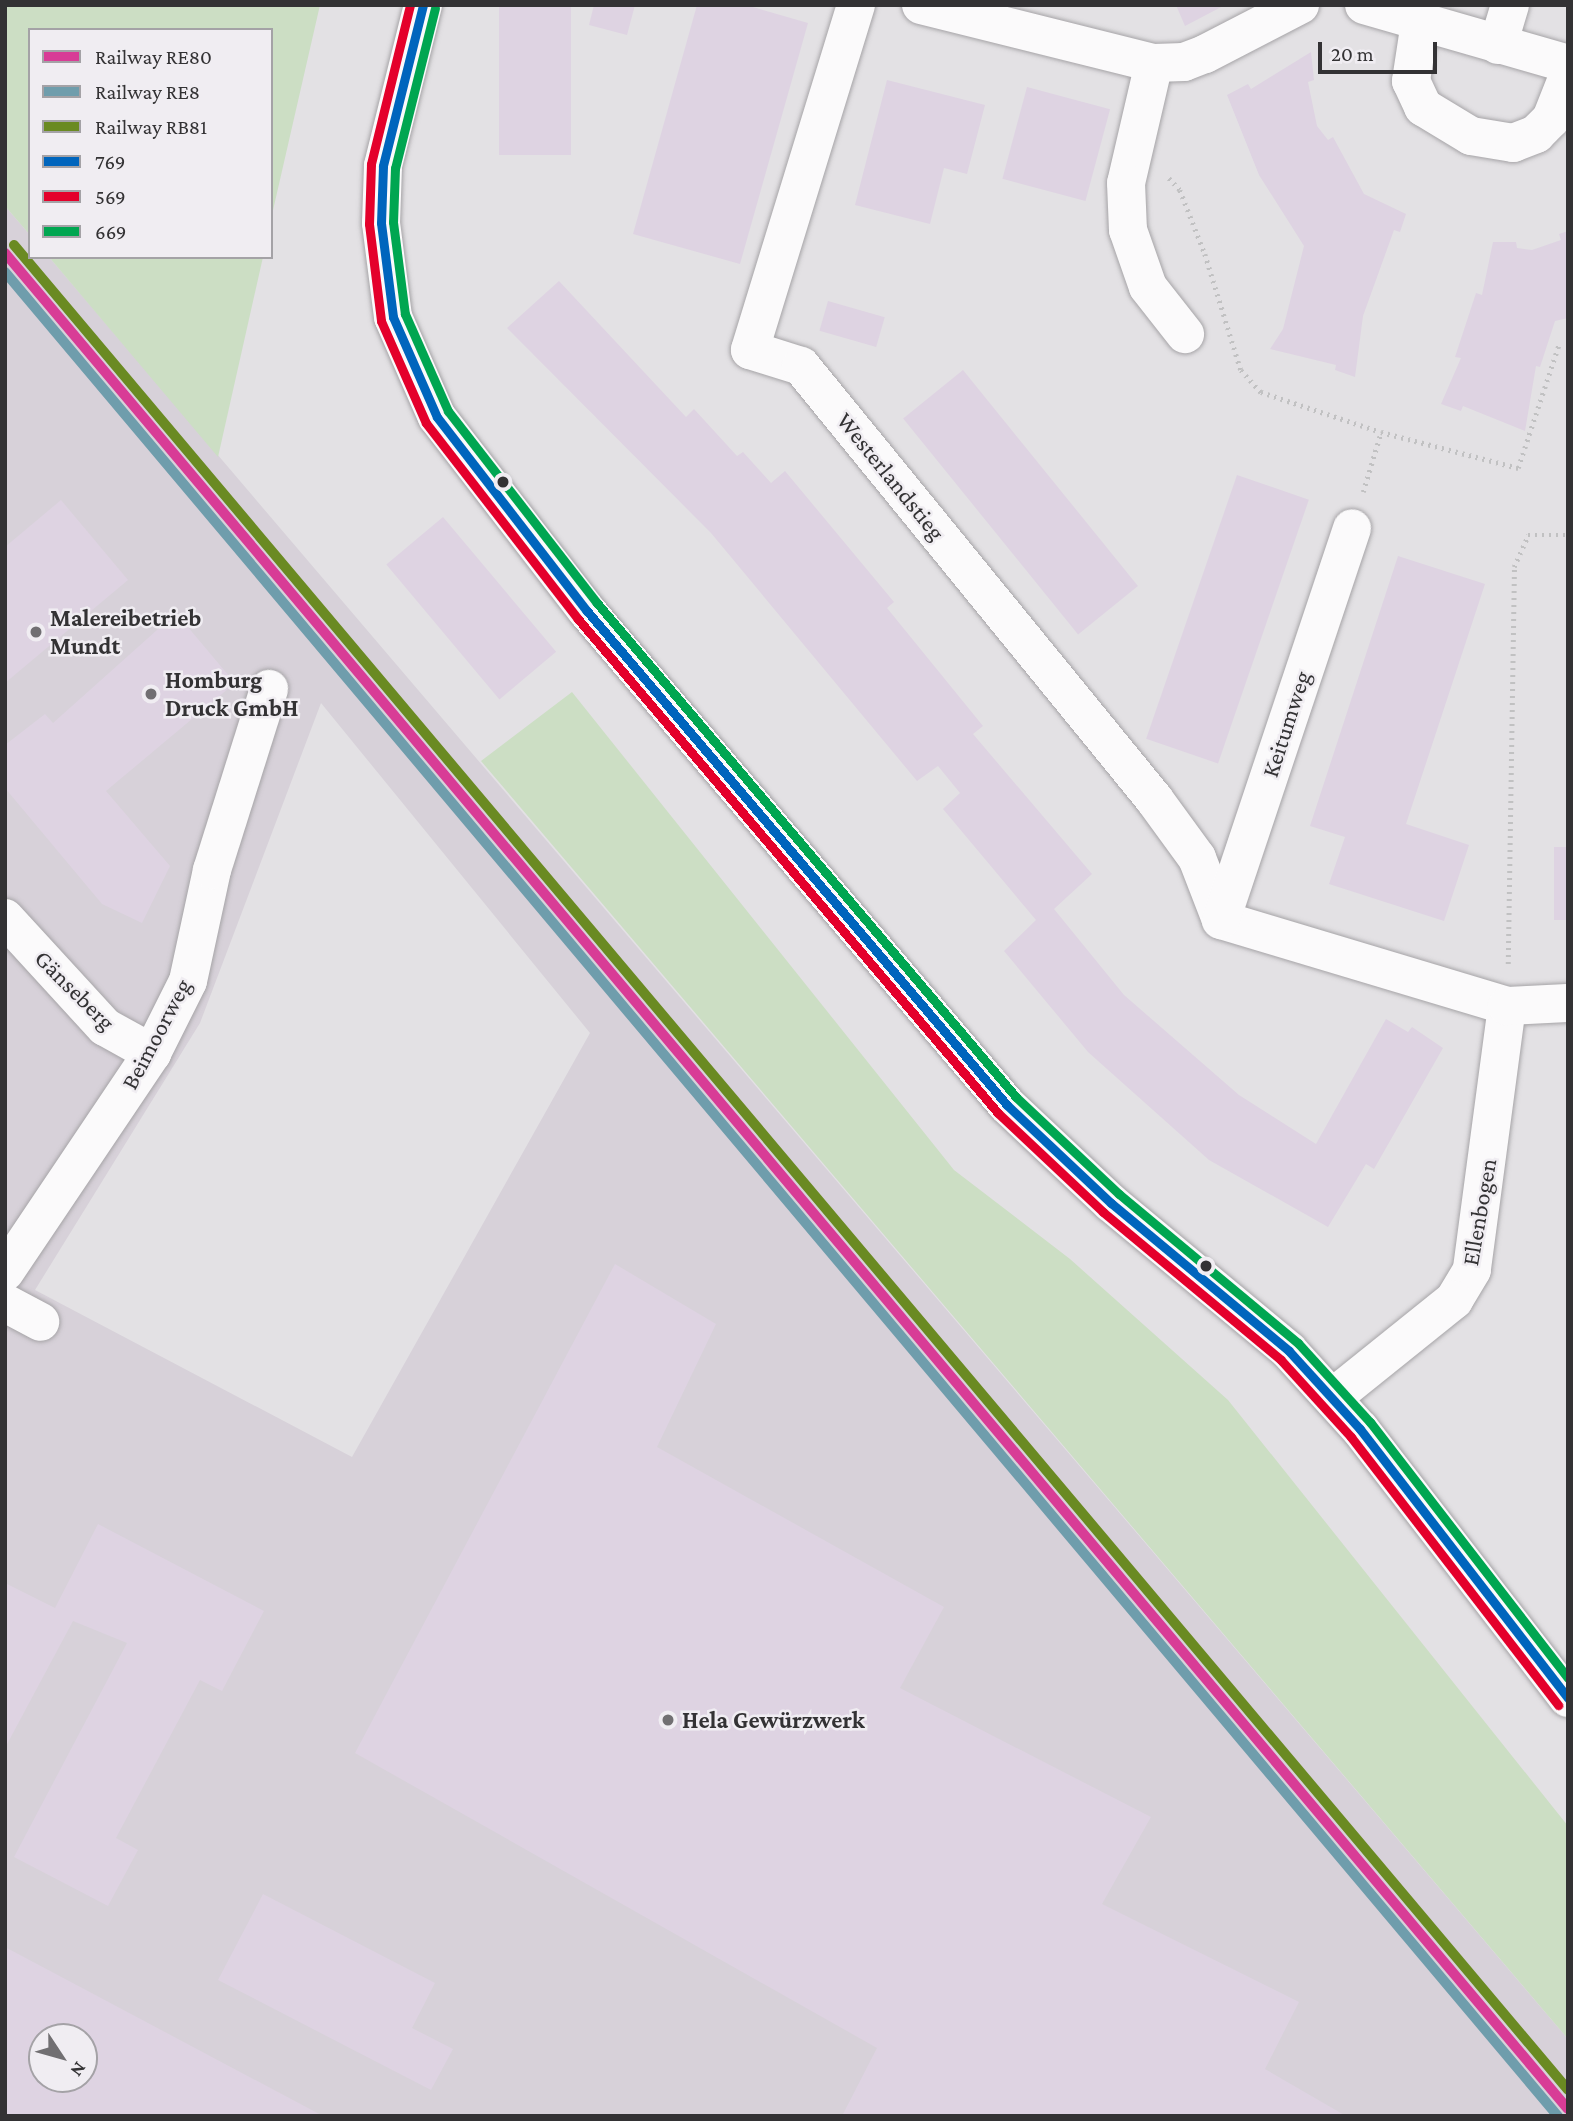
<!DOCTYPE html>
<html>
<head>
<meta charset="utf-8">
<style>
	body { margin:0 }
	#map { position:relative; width:1573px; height:2121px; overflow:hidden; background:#e3e1e4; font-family:"Crimson Pro",serif }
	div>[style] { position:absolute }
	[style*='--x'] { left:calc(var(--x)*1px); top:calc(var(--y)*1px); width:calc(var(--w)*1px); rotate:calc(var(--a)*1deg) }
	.built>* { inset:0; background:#d7d1d9 }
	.green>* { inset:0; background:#ccdec4 }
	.building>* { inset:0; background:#ded3e2; transform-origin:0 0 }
	.path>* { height:4.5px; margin-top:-2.25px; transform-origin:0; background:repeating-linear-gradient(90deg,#c1c1c2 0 2px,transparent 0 7px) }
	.roads { filter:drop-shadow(0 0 2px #a6a4a7) drop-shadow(0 0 2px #a6a4a7) }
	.minor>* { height:38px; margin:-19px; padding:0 19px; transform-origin:19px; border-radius:19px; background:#fbfafb }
	.bus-1>* { height:9px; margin:-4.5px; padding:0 4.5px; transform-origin:4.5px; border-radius:4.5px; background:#0065bd }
	.bus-2>* { height:9px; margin:-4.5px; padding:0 4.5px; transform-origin:4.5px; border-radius:4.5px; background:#e4002b }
	.bus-3>* { height:9px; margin:-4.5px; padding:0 4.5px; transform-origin:4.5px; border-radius:4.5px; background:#00a651 }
	.rail-1>* { height:10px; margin:-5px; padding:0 5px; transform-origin:5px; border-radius:5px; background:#d83c96 }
	.rail-2>* { height:10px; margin:-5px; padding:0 5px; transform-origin:5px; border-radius:5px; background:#6f9dac }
	.rail-3>* { height:10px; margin:-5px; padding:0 5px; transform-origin:5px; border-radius:5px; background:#6a8a22 }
	.dots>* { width:19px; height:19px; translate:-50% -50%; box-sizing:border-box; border:4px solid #f0edf2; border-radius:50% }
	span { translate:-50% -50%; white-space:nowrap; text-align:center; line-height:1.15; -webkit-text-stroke:5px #f0edf2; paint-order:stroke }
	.street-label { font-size:24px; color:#333234 }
	.poi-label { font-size:24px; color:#333234; font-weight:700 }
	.left { translate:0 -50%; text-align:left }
	.frame { position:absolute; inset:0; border:7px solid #333234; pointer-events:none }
	.legend { position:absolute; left:28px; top:28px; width:245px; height:231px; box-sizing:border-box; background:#f0edf2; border:2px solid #a4a2a6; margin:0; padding:9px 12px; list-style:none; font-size:21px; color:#333234 }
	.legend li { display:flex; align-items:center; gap:14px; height:35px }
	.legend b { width:35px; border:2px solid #a4a2a6 }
	.north { position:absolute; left:28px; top:2023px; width:70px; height:70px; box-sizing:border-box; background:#f0edf2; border:2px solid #a4a2a6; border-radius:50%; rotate:126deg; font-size:19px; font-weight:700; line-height:28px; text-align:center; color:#333234 }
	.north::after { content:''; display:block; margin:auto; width:24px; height:32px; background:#716f72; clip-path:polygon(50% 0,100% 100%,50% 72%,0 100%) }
	.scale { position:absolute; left:1318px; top:42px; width:119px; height:32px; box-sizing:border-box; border:4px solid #333234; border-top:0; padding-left:9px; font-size:21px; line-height:24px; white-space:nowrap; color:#333234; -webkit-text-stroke:5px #f0edf2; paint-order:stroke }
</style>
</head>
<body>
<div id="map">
	<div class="built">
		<div style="clip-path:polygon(evenodd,5px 206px,30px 235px,30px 257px,49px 257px,1568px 2039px,1568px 2116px,5px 2116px,5px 206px,321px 703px,590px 1033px,352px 1457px,35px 1290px,200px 1023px,321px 703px,5px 206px,42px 2037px,84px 2037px,84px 2079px,42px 2079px,42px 2037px)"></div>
	</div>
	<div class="green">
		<div style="clip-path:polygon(5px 5px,320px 5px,271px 219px,271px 30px,30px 30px,30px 235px,5px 206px)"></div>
		<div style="clip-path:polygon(49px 257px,263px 257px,218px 457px)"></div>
		<div style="clip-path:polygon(572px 692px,954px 1170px,1070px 1259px,1228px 1400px,1568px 1826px,1568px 2039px,481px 761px)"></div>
	</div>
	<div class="building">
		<div style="left:499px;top:5px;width:72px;height:150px"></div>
		<div style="clip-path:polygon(594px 5px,635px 5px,627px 35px,589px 25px)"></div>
		<div style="clip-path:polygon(697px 5px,746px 5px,808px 23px,740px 264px,633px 234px)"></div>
		<div style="clip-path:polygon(1176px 5px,1225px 5px,1185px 26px)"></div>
		<div style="clip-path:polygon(1311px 52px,1314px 80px,1308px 82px,1317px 126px,1328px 140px,1333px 137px,1364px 194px,1406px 214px,1400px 232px,1394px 230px,1363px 316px,1355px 377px,1335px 370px,1336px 365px,1270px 349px,1283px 329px,1304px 246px,1259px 175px,1227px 95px,1248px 84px,1251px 89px)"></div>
		<div style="clip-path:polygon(887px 80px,985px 105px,967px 174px,944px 168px,930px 224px,855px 205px)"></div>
		<div style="left:1027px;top:87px;width:86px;height:95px;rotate:15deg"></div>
		<div style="clip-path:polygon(1568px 231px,1568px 318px,1555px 321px,1540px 367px,1536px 366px,1525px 431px,1463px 406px,1461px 411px,1441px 404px,1461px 358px,1455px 357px,1476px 293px,1482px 295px,1493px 242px,1516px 242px,1517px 248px,1532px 250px,1561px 240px,1559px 234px)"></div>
		<div style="clip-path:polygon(559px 281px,686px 417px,694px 409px,737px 456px,743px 452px,771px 483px,785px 471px,894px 602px,887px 608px,983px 726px,973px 734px,1092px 874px,1054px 909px,1124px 995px,1239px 1095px,1316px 1144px,1386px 1019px,1408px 1032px,1412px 1027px,1443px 1048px,1374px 1169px,1366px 1164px,1328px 1227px,1209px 1160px,1088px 1052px,1004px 951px,1036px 920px,943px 809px,960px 793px,938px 766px,917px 781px,711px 533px,507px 328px)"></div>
		<div style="left:828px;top:301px;width:59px;height:31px;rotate:16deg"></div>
		<div style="left:963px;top:370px;width:278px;height:77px;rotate:51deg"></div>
		<div style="left:1237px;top:475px;width:76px;height:279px;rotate:19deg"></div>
		<div style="clip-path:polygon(61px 500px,128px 580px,5px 683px,5px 547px)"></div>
		<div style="left:443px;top:517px;width:176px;height:74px;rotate:50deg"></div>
		<div style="clip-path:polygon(1398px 556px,1485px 584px,1406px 824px,1469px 845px,1444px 921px,1329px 884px,1345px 837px,1310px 826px)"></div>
		<div style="clip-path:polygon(176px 613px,235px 683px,106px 791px,170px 866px,142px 923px,102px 904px,5px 788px,5px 745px,45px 714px,53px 723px)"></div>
		<div style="left:1554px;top:847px;width:14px;height:73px"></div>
		<div style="clip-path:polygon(615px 1264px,716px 1324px,657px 1447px,944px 1607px,900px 1688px,1151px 1817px,1102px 1904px,1299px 2002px,1265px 2069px,1346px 2116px,842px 2116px,877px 2048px,355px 1753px)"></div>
		<div style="clip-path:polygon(98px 1524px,264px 1611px,222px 1691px,200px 1680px,116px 1838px,138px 1850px,108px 1906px,14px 1857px,127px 1643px,73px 1621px,5px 1748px,5px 1583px,55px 1608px)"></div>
		<div style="clip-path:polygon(263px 1894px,435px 1983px,412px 2028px,453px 2049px,431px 2090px,218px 1980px)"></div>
		<div style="clip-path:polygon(evenodd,5px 1947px,323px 2116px,5px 2116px,5px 1947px,42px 2037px,84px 2037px,84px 2079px,42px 2079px,42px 2037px)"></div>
	</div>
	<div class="path">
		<div style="--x:1169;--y:178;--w:16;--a:47"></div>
		<div style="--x:1180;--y:190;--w:69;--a:68.7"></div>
		<div style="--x:1205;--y:254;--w:121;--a:72.8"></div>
		<div style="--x:1241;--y:370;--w:30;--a:48"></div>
		<div style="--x:1261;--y:392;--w:126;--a:18.4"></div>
		<div style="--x:1381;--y:432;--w:142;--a:14.7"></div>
		<div style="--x:1518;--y:468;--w:131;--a:-71.7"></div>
		<div style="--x:1363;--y:492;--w:63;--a:-73.3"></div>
		<div style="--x:1508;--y:964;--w:397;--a:-89.1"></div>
		<div style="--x:1514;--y:567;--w:35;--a:-66"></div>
		<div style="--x:1528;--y:535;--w:40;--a:0"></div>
	</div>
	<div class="roads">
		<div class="minor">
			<div style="--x:423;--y:5;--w:166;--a:104"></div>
			<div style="--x:383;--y:166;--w:57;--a:92"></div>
			<div style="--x:381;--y:223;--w:95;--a:82.7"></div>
			<div style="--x:393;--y:317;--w:109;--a:66.3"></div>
			<div style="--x:437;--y:417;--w:245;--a:52.3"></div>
			<div style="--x:587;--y:611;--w:648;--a:49.63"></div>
			<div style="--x:1007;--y:1105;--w:143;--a:43.3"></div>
			<div style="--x:1111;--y:1203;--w:231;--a:39.7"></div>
			<div style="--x:1289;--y:1351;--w:105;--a:47.7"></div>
			<div style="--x:1360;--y:1429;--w:340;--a:52.3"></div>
			<div style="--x:856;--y:5;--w:361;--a:107.1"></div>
			<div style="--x:750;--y:350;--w:53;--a:17.4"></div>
			<div style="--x:801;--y:366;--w:559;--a:50.81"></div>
			<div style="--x:1154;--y:799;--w:73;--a:53.9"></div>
			<div style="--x:1197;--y:858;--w:66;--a:68.8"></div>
			<div style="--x:921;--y:5;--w:240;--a:14"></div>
			<div style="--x:1154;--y:63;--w:30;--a:-2"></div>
			<div style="--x:1184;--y:62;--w:22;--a:-21"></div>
			<div style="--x:1205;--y:54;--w:107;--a:-27.3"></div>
			<div style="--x:1364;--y:5;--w:212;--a:16.1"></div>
			<div style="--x:1420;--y:22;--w:60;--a:98.7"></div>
			<div style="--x:1411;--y:81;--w:29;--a:65"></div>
			<div style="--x:1423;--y:107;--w:56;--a:31.1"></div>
			<div style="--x:1471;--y:136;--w:43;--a:9.5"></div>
			<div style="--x:1513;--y:143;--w:25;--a:-21"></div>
			<div style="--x:1536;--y:134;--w:21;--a:-45"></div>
			<div style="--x:1551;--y:119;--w:46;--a:-68.4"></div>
			<div style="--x:1498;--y:45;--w:42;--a:-73.3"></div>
			<div style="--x:1154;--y:63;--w:123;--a:103.1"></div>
			<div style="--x:1126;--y:183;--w:47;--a:87.6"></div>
			<div style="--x:1128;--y:230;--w:60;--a:70.7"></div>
			<div style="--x:1148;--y:287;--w:60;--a:51.8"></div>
			<div style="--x:5;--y:918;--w:148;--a:47.5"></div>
			<div style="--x:105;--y:1027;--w:54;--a:29"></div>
			<div style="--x:1221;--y:920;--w:299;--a:16.7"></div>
			<div style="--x:1507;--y:1006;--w:266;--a:97.6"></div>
			<div style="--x:1472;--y:1270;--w:35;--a:121"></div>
			<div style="--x:1454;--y:1300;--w:156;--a:141.2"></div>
			<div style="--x:1221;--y:920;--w:413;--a:-71.5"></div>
			<div style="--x:1507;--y:1006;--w:61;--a:-2.8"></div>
			<div style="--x:5;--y:1272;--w:264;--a:-56.1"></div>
			<div style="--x:152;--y:1053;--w:80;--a:-63.4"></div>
			<div style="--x:188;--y:981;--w:114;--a:-77.8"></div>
			<div style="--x:212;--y:870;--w:190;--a:-72.5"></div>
			<div style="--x:5;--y:1303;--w:40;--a:28"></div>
		</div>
	</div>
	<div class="bus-1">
		<div style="--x:423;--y:5;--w:166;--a:104"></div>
		<div style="--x:383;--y:166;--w:57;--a:92"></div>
		<div style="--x:381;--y:223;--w:95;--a:82.7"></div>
		<div style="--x:393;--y:317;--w:109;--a:66.3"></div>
		<div style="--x:437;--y:417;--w:245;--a:52.3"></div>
		<div style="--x:587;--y:611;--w:648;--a:49.63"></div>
		<div style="--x:1007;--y:1105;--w:143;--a:43.3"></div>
		<div style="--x:1111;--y:1203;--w:231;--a:39.7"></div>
		<div style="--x:1289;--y:1351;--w:105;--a:47.7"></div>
		<div style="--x:1360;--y:1429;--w:340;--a:52.3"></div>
	</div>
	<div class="bus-2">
		<div style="--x:410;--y:5;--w:164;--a:103.8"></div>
		<div style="--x:371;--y:164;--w:60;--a:91.9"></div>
		<div style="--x:369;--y:224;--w:98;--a:82.9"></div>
		<div style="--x:381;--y:321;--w:111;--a:66.2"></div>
		<div style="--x:426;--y:423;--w:248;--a:52.2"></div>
		<div style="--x:578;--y:619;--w:648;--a:49.63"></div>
		<div style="--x:998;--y:1113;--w:144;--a:43.3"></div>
		<div style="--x:1103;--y:1212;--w:231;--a:39.7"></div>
		<div style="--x:1281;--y:1360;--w:104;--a:47.7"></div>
		<div style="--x:1351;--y:1437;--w:339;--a:52.3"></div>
	</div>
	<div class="bus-3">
		<div style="--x:435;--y:8;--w:165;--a:104"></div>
		<div style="--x:395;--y:168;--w:54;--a:92.1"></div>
		<div style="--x:393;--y:222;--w:93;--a:82.6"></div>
		<div style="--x:405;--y:314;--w:106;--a:66.1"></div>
		<div style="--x:448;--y:411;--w:243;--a:52.2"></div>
		<div style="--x:597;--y:603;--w:648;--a:49.7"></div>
		<div style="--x:1016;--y:1097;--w:141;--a:43.3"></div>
		<div style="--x:1119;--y:1194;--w:233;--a:39.8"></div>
		<div style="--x:1298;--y:1343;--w:107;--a:47.7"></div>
		<div style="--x:1370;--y:1422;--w:324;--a:52.3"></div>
	</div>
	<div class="rail-1">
		<div style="--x:5;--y:253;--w:2426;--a:49.9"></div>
	</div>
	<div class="rail-2">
		<div style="--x:5;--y:272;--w:2411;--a:49.9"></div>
	</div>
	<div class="rail-3">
		<div style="--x:14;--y:245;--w:2412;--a:49.89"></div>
	</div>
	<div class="dots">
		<div style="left:503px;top:482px;background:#333234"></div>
		<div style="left:36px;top:632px;background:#716f72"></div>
		<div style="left:151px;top:694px;background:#716f72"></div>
		<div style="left:1206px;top:1266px;background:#333234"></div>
		<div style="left:668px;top:1720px;background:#716f72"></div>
	</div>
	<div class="street-label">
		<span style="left:891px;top:476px;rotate:51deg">Westerlandstieg</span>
		<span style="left:1286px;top:724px;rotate:-72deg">Keitumweg</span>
		<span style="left:75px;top:990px;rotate:45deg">Gänseberg</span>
		<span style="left:156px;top:1034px;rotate:-62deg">Beimoorweg</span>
		<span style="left:1479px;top:1212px;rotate:-80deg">Ellenbogen</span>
	</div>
	<div class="poi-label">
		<span class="left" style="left:50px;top:632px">Malereibetrieb<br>Mundt</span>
		<span class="left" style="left:165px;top:694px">Homburg<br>Druck GmbH</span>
		<span class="left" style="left:682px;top:1720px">Hela Gewürzwerk</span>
	</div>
	<div class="frame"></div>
	<ul class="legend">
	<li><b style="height:9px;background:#d83c96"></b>Railway RE80</li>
	<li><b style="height:9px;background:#6f9dac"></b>Railway RE8</li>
	<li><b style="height:9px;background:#6a8a22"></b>Railway RB81</li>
	<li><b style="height:9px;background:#0065bd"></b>769</li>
	<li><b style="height:9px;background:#e4002b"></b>569</li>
	<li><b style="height:9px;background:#00a651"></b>669</li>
	</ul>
	<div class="north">N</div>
	<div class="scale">20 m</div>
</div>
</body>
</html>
